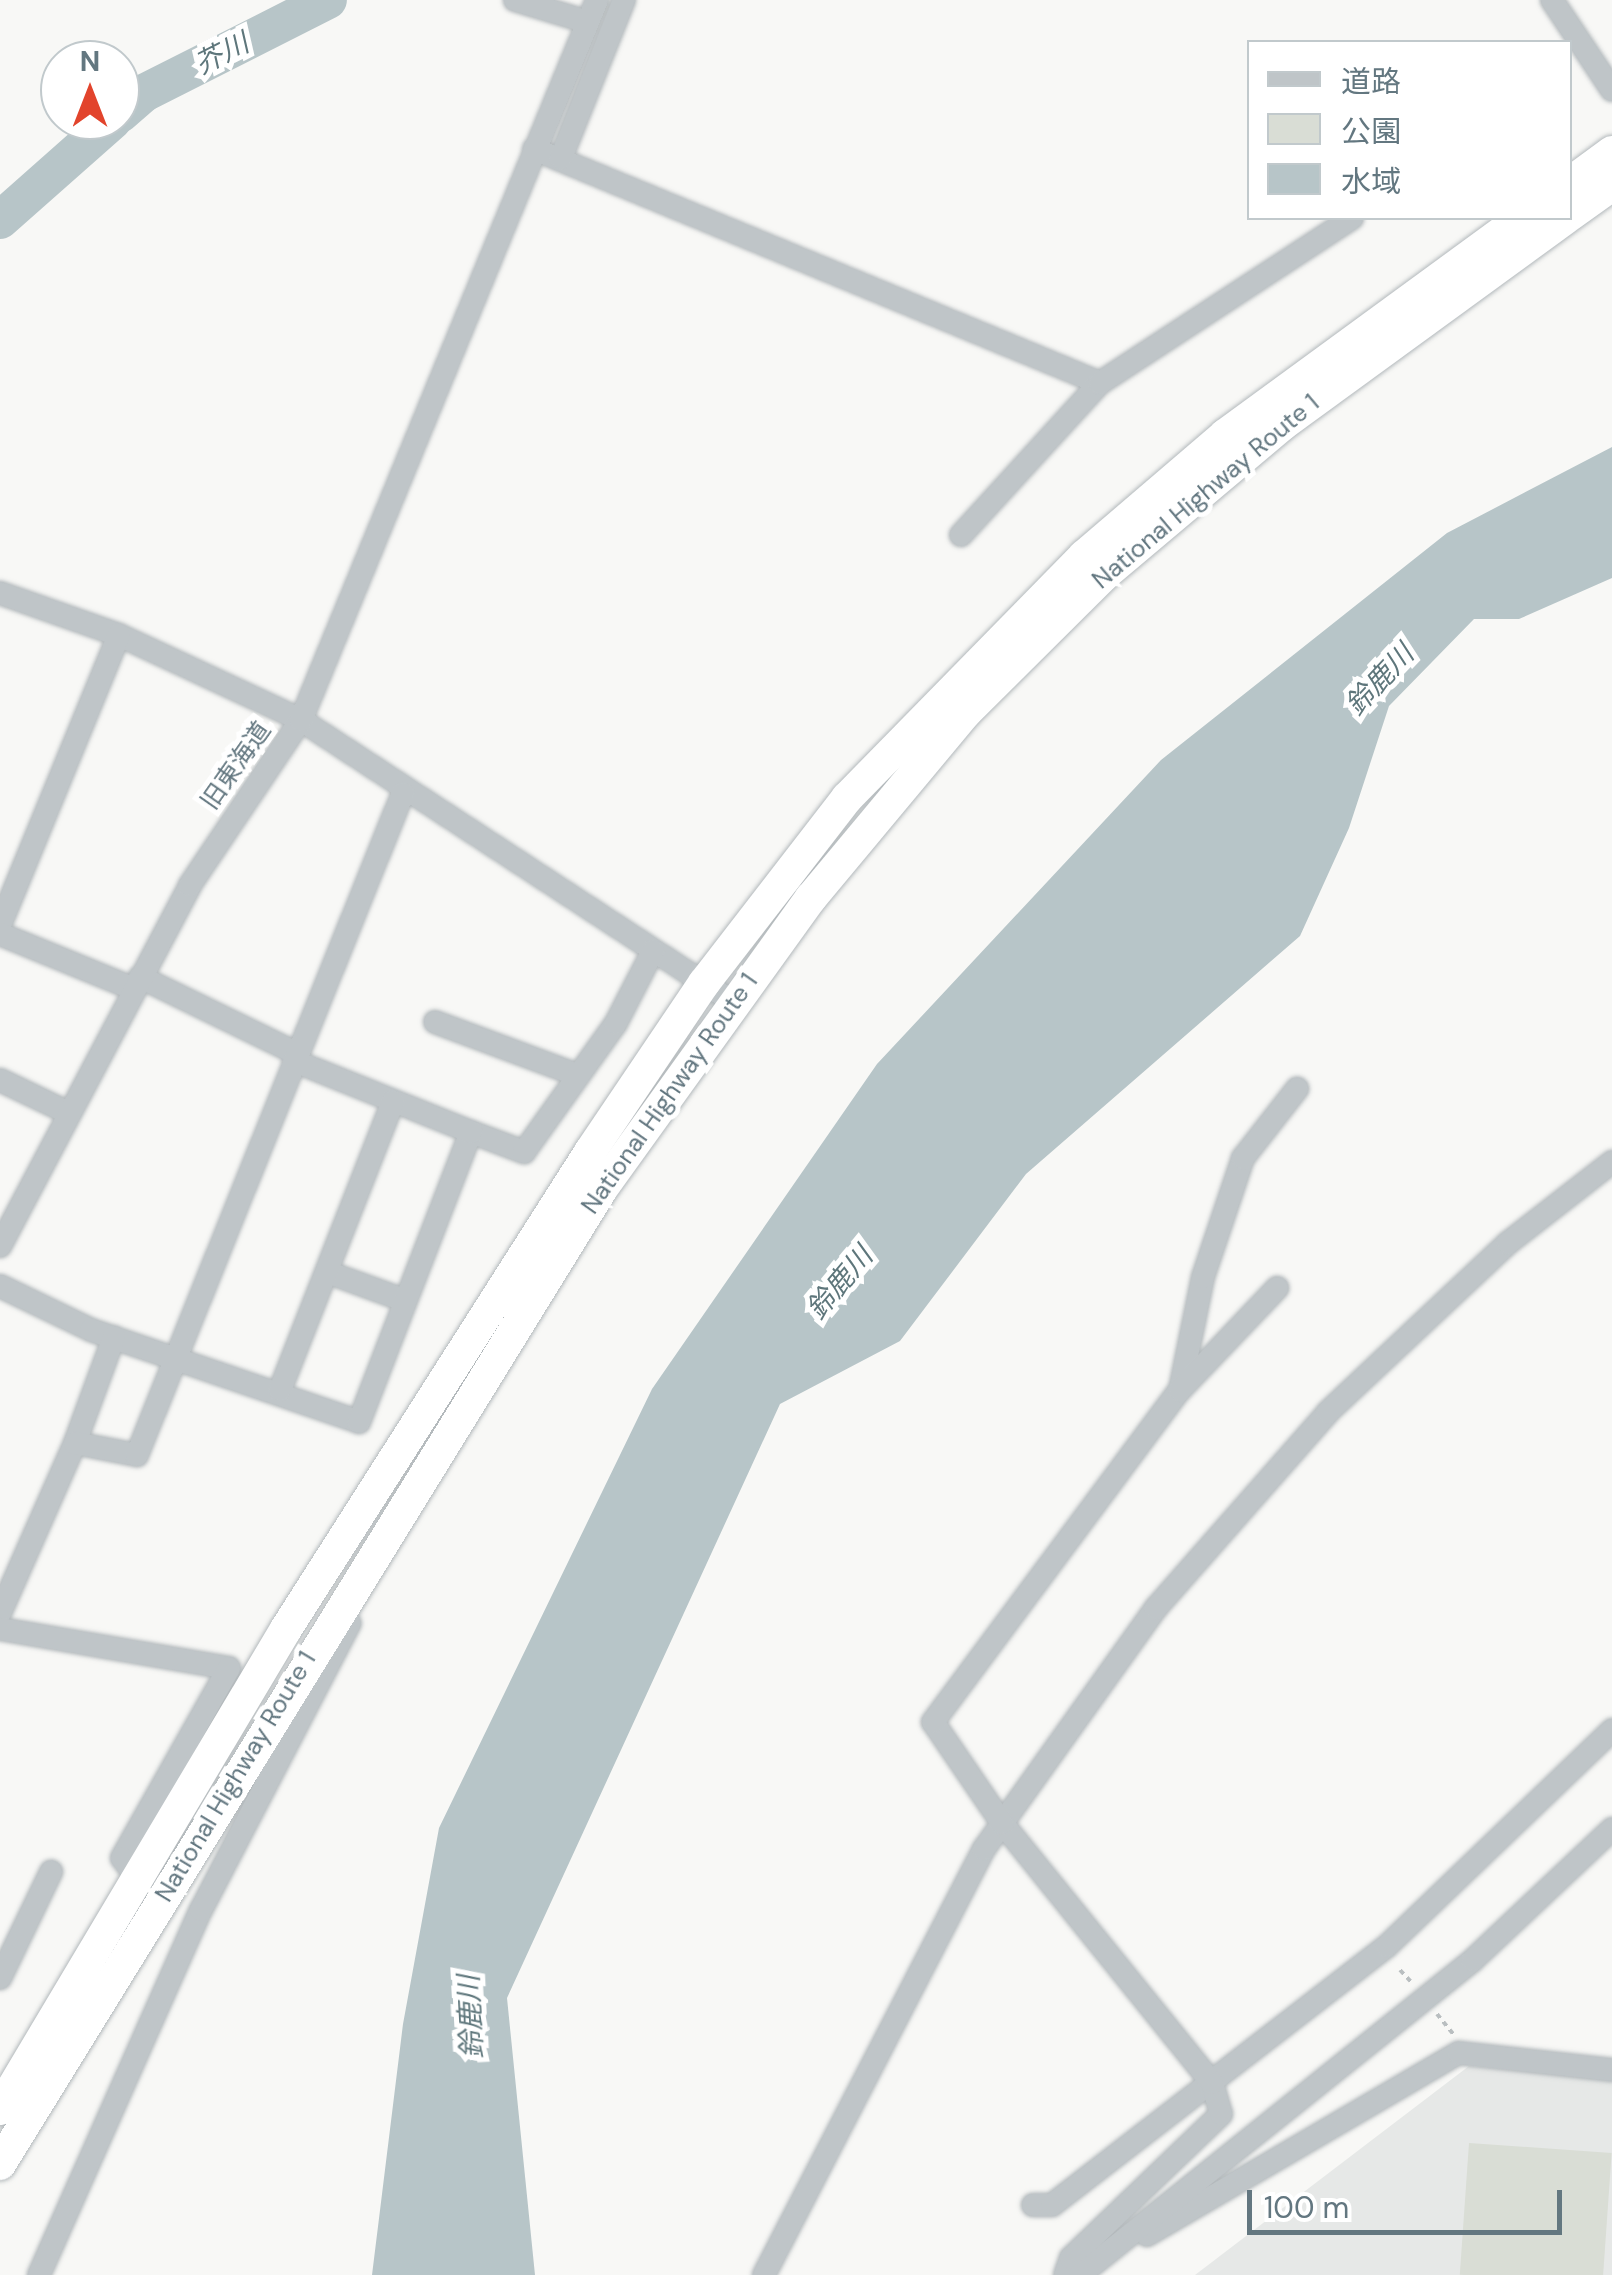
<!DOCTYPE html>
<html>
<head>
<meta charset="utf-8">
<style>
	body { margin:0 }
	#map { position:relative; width:1612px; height:2275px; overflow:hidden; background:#f8f8f6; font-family:"DM Sans","Noto Sans JP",sans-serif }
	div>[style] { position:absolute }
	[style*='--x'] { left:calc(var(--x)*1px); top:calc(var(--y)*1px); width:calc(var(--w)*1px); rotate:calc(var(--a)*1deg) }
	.built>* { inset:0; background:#e6e8e7 }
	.green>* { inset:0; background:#d9ddd5; transform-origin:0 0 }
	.water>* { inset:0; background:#b7c5c8 }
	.river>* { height:38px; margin:-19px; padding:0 19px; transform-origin:19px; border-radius:19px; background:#b7c5c8 }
	.path>* { height:4px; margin-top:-2px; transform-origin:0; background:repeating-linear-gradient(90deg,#b9bec0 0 5px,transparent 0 10px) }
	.roads { filter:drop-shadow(0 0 2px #b2b8bb) drop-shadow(0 0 2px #b2b8bb) }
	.minor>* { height:22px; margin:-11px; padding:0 11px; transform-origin:11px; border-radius:11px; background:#bfc5c8 }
	.highway>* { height:32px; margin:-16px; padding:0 16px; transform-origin:16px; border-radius:16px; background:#fff }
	span { translate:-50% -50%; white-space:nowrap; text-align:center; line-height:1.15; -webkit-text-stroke:10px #fff; paint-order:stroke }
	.street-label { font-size:25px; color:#637780 }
	.water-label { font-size:28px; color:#5e767b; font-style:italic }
	.legend { position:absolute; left:1247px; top:40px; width:325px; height:180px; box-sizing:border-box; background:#fff; border:2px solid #c1c9cc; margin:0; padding:12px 18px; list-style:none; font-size:30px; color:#637780 }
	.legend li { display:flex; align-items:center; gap:20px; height:50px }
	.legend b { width:50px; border:2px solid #c1c9cc }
	.north { position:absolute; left:40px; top:40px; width:100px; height:100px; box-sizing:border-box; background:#fff; border:2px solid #c1c9cc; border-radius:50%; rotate:0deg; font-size:28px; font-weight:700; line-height:40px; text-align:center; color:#637780 }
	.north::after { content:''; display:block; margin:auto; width:35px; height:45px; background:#e2442c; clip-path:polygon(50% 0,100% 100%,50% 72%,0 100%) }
	.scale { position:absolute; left:1247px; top:2190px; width:315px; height:45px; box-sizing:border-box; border:5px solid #637780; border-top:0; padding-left:12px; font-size:30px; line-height:35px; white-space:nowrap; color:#637780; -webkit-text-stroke:8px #fff; paint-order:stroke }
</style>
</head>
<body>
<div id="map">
	<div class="built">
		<div style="clip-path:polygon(1469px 2066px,1612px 2079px,1612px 2275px,1195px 2275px)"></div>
	</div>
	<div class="green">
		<div style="left:1469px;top:2143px;width:143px;height:132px;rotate:4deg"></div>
	</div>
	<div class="water">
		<div style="clip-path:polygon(1612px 447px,1612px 578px,1519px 619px,1474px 619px,1389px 706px,1349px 828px,1300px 936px,1026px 1174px,900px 1341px,780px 1404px,507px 1998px,535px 2275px,372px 2275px,403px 2024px,439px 1828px,652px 1389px,877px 1064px,1161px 760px,1447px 533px)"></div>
	</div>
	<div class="river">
		<div style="--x:120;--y:114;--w:32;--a:-41"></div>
		<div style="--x:144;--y:93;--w:206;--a:-26.8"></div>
		<div style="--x:0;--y:220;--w:151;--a:-41.5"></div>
	</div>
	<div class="path">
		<div style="--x:1400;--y:1970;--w:18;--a:47"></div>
		<div style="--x:1437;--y:2014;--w:26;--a:51"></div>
	</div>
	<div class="roads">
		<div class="minor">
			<div style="--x:515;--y:0;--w:76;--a:16.8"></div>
			<div style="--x:1552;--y:0;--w:108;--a:56.3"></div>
			<div style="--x:534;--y:149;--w:612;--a:22.46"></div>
			<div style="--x:561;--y:158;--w:170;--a:-68.3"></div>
			<div style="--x:961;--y:535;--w:206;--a:-47.6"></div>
			<div style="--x:1100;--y:383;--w:301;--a:-33.2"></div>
			<div style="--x:0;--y:593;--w:126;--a:19.4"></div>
			<div style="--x:119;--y:635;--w:201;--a:25"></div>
			<div style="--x:301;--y:720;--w:516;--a:33.14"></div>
			<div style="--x:0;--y:925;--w:313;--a:-67.7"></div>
			<div style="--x:0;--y:934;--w:145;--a:22.3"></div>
			<div style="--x:140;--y:977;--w:174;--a:26"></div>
			<div style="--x:435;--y:1022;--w:149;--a:20.4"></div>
			<div style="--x:0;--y:1080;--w:76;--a:25.6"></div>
			<div style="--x:471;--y:1132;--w:57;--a:20.7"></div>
			<div style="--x:524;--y:1152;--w:158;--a:-54.5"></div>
			<div style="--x:616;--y:1023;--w:81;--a:-62.8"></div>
			<div style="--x:0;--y:1246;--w:408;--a:-62.2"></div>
			<div style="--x:190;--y:885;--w:199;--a:-56.1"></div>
			<div style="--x:301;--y:720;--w:778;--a:-67.65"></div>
			<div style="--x:327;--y:1272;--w:82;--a:20"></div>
			<div style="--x:0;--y:1286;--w:101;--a:25.8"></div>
			<div style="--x:91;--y:1330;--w:283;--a:18.9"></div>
			<div style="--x:359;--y:1422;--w:311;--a:-68.9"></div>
			<div style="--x:471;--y:1132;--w:191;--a:-158.1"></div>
			<div style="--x:280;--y:1390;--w:310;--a:-68.6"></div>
			<div style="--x:1180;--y:1390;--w:115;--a:-78.5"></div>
			<div style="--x:1203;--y:1277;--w:126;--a:-71.4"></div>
			<div style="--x:1243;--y:1158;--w:88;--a:-52"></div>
			<div style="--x:75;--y:1443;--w:113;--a:-69.8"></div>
			<div style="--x:0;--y:1613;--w:186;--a:-66.2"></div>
			<div style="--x:75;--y:1443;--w:63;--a:11"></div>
			<div style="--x:137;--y:1455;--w:713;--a:-68.11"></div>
			<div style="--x:0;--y:1629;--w:232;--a:9.7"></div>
			<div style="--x:229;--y:1668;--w:218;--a:119.4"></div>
			<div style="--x:122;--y:1858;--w:31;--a:53"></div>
			<div style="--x:0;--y:1978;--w:118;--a:-64.3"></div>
			<div style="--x:1033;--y:2205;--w:19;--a:0"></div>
			<div style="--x:1052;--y:2205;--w:423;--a:-37.7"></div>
			<div style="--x:1387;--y:1946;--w:312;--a:-43.8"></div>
			<div style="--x:1147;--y:2235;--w:361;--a:-30.3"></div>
			<div style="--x:1459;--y:2053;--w:154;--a:6.3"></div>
			<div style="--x:39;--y:2275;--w:399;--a:-66.1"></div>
			<div style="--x:201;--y:1910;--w:323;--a:-62.6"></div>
			<div style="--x:764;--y:2275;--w:479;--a:-62.7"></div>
			<div style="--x:984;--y:1849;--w:296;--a:-54.5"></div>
			<div style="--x:1156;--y:1608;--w:261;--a:-48.7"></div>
			<div style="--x:1328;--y:1412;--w:247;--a:-43.2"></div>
			<div style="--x:1508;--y:1243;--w:132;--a:-37.9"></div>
			<div style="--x:1065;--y:2275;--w:18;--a:-71"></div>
			<div style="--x:1071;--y:2258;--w:208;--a:-43.8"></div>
			<div style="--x:1221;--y:2114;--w:32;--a:-106"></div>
			<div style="--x:1212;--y:2083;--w:334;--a:-128.9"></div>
			<div style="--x:1002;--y:1823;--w:122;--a:-124.3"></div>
			<div style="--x:933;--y:1722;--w:414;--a:-53.4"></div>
			<div style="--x:1180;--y:1390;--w:141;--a:-46.4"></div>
			<div style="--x:1080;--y:2275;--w:504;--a:-38.71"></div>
			<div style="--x:1473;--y:1960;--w:191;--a:-43.3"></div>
		</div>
		<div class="highway">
			<div style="--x:1570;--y:183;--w:52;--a:-36.4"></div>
			<div style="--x:1570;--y:215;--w:52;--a:-35.5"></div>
			<div style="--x:0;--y:2109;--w:559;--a:-59.21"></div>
			<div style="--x:286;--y:1629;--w:566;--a:-57.49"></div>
			<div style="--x:590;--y:1152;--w:204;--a:-56"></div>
			<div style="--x:704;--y:983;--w:234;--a:-52.3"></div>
			<div style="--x:847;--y:798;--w:339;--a:-45.6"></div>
			<div style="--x:1084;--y:556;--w:186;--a:-40.6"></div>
			<div style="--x:1225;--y:435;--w:367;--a:-36.2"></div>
			<div style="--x:0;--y:2164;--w:1144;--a:-58.32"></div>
			<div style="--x:601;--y:1190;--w:360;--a:-54.3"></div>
			<div style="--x:811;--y:898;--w:241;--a:-50.2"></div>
			<div style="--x:965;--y:713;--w:196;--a:-44.8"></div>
			<div style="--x:1104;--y:575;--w:233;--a:-40.1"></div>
			<div style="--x:1282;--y:425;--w:351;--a:-36.1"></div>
		</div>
	</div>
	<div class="street-label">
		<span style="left:1206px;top:492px;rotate:-40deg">National Highway Route 1</span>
		<span style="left:236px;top:766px;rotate:-55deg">旧東海道</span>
		<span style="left:670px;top:1094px;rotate:-55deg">National Highway Route 1</span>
		<span style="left:236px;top:1777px;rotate:-59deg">National Highway Route 1</span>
	</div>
	<div class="water-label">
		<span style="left:222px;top:54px;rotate:-27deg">芥川</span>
		<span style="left:1380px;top:680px;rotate:-47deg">鈴鹿川</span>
		<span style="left:840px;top:1283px;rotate:-50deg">鈴鹿川</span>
		<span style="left:471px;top:2017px;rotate:-93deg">鈴鹿川</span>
	</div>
	<ul class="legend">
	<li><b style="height:12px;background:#bfc5c8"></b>道路</li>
	<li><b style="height:28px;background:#d9ddd5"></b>公園</li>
	<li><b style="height:28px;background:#b7c5c8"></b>水域</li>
	</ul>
	<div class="north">N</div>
	<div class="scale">100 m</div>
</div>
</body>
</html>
